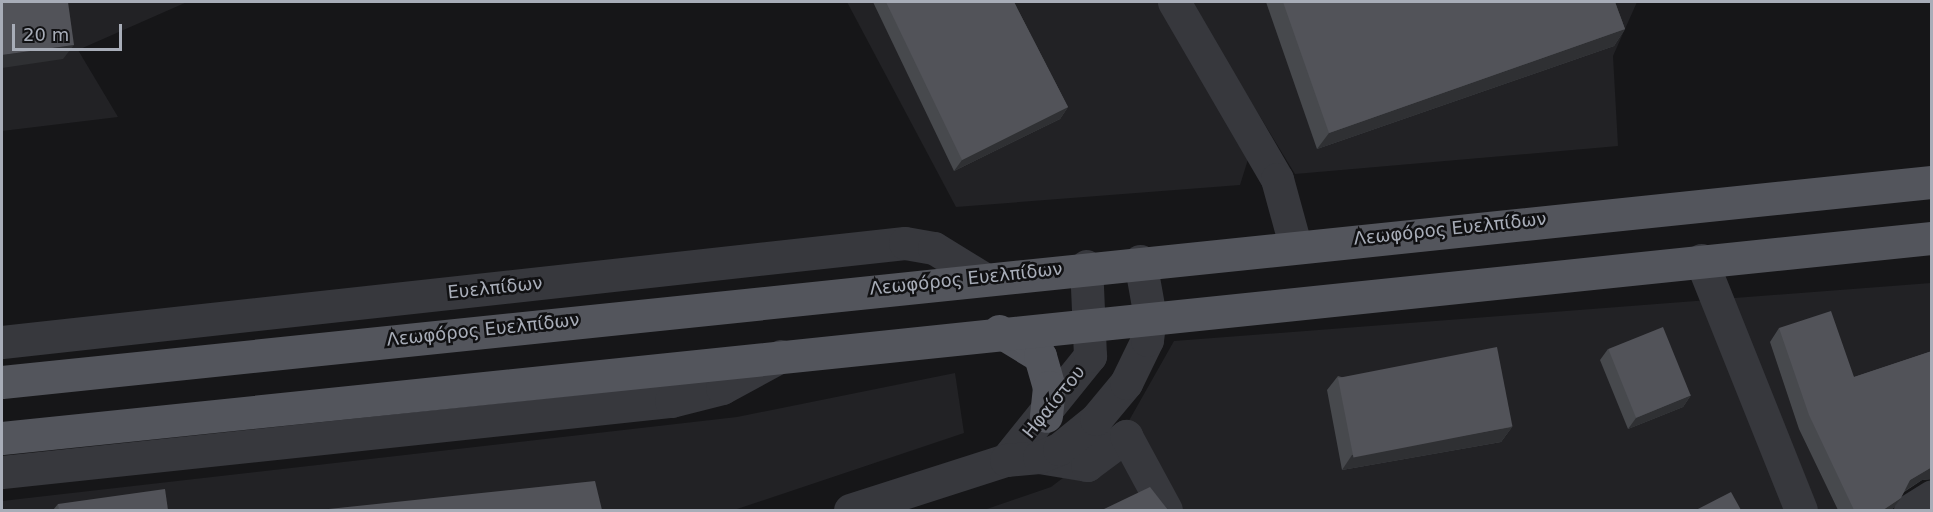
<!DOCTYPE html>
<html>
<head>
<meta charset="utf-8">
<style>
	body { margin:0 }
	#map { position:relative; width:1933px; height:512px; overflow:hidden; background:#161618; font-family:"DejaVu Sans",sans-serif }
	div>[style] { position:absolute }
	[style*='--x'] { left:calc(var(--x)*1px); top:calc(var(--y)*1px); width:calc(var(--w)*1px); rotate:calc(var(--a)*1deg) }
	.built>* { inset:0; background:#222225 }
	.minor>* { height:33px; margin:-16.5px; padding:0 16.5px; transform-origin:16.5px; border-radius:16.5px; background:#37383d }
	.major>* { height:33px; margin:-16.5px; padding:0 16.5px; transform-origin:16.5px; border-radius:16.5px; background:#53555c }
	.wall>* { inset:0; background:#47494d }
	.shaded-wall>* { inset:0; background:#2f3033 }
	.building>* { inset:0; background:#525359; transform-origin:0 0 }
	span { translate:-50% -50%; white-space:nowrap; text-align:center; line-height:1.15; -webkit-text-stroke:5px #111113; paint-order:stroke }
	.street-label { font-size:18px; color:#a8adb8 }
	.frame { position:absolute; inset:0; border:3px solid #a8adb8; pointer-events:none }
	.scale { position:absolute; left:12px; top:24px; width:110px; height:27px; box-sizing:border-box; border:3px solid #a8adb8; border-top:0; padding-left:8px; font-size:18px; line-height:21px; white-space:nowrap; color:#a8adb8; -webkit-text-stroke:4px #111113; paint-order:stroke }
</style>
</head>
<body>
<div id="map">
	<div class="built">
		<div style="clip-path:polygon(2px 2px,187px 2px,78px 50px,118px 117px,2px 131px)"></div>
		<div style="clip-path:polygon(847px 2px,1158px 2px,1250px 153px,1240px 185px,956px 207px)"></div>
		<div style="clip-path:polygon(1190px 2px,1637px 2px,1613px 56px,1618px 146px,1295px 174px)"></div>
		<div style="clip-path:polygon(1931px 283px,1931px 456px,1852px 510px,984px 510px,1051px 487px,1122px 433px,1174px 341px)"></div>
		<div style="clip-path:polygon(955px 373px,964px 433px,734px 510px,2px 510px,2px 501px,737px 417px)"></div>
	</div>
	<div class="minor">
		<div style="--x:1174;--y:2;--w:205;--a:59.8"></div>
		<div style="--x:1277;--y:179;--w:68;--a:74.7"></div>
		<div style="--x:1701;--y:260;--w:269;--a:68.2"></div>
		<div style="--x:2;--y:342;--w:908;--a:-6.26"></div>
		<div style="--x:905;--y:243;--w:29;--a:10"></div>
		<div style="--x:934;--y:248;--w:55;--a:31.7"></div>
		<div style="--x:1039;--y:457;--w:49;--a:9.5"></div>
		<div style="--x:1087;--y:465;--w:49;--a:-36.6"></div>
		<div style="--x:1126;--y:436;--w:84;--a:61.6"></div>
		<div style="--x:1006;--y:460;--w:134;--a:-51.1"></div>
		<div style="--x:1090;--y:356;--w:90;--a:-92.5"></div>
		<div style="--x:2;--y:472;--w:673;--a:-6.06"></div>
		<div style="--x:671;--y:401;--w:53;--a:-14.3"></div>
		<div style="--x:722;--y:388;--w:67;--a:-28.5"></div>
		<div style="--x:850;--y:510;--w:164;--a:-17.8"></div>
		<div style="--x:1006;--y:460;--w:33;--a:-5"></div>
		<div style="--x:1039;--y:457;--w:22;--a:-22"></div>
		<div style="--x:1059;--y:449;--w:48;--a:-39"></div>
		<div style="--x:1096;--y:419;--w:47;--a:-50.2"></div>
		<div style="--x:1126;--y:383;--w:48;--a:-64"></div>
		<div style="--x:1147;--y:340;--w:23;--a:-83"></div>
		<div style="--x:1150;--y:317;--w:57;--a:-100.1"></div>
		<div style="--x:1910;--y:510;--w:26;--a:-32"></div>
	</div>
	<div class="major">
		<div style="--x:999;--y:331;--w:48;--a:31.4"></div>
		<div style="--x:1040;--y:356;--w:32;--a:74"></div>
		<div style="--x:1049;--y:387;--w:29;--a:96"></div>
		<div style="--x:2;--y:382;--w:1940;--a:-5.92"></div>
		<div style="--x:2;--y:438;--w:1940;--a:-5.92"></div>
	</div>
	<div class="wall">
		<div style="clip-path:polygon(873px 2px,1014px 2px,1068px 107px,1060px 119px,954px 171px)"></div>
		<div style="clip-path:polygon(1266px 2px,1615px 2px,1625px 29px,1614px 46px,1317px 149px)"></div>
		<div style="clip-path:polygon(1779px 328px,1854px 377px,1932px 351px,1932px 479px,1922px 480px,1904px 492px,1892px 510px,1838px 510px,1799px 429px,1770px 342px)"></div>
		<div style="clip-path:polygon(1608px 349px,1691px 395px,1683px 407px,1628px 429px,1600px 360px)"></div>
		<div style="clip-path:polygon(1338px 376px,1512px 427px,1501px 442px,1342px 470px,1327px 390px)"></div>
		<div style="clip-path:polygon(58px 504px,168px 510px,53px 510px)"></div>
	</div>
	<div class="shaded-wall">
		<div style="clip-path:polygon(1625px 29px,1614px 46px,1317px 149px,1329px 133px)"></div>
		<div style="clip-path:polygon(74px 45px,63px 59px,2px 68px,2px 55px)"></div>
		<div style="clip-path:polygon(1068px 107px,1060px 119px,954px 171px,962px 160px)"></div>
		<div style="clip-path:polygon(1691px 395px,1683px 407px,1628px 429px,1636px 418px)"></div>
		<div style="clip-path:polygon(1512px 427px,1501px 442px,1342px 470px,1352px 455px)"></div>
		<div style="clip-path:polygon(1932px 467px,1932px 479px,1922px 480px,1900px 494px,1910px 480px)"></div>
		<div style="clip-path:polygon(1901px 498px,1892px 510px,1883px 510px)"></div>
	</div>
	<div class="building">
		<div style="clip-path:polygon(2px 2px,68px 2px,74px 45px,2px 55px)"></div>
		<div style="clip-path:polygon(886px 2px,1014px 2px,1068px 107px,962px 160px)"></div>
		<div style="clip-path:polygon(1283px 2px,1615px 2px,1625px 29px,1329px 133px)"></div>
		<div style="clip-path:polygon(1831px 311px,1854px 377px,1932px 351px,1932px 467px,1910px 480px,1901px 498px,1883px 510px,1854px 510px,1809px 415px,1779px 328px)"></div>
		<div style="left:1663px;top:327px;width:74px;height:59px;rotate:68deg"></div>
		<div style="left:1497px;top:347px;width:81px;height:162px;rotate:79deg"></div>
		<div style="clip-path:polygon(595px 481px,602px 510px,319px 510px)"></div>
		<div style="clip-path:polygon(1150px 487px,1168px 510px,1102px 510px)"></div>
		<div style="clip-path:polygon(165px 489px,168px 510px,59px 510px,58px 504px)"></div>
		<div style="clip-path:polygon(1731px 492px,1741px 510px,1696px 510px)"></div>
	</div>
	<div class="street-label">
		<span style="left:1450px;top:229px;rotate:-6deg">Λεωφόρος Ευελπίδων</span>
		<span style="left:966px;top:279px;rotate:-6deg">Λεωφόρος Ευελπίδων</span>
		<span style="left:495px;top:288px;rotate:-6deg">Ευελπίδων</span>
		<span style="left:483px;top:330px;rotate:-6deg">Λεωφόρος Ευελπίδων</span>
		<span style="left:1054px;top:402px;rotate:-51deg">Ηφαίστου</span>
	</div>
	<div class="frame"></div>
	<div class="scale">20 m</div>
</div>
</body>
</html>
